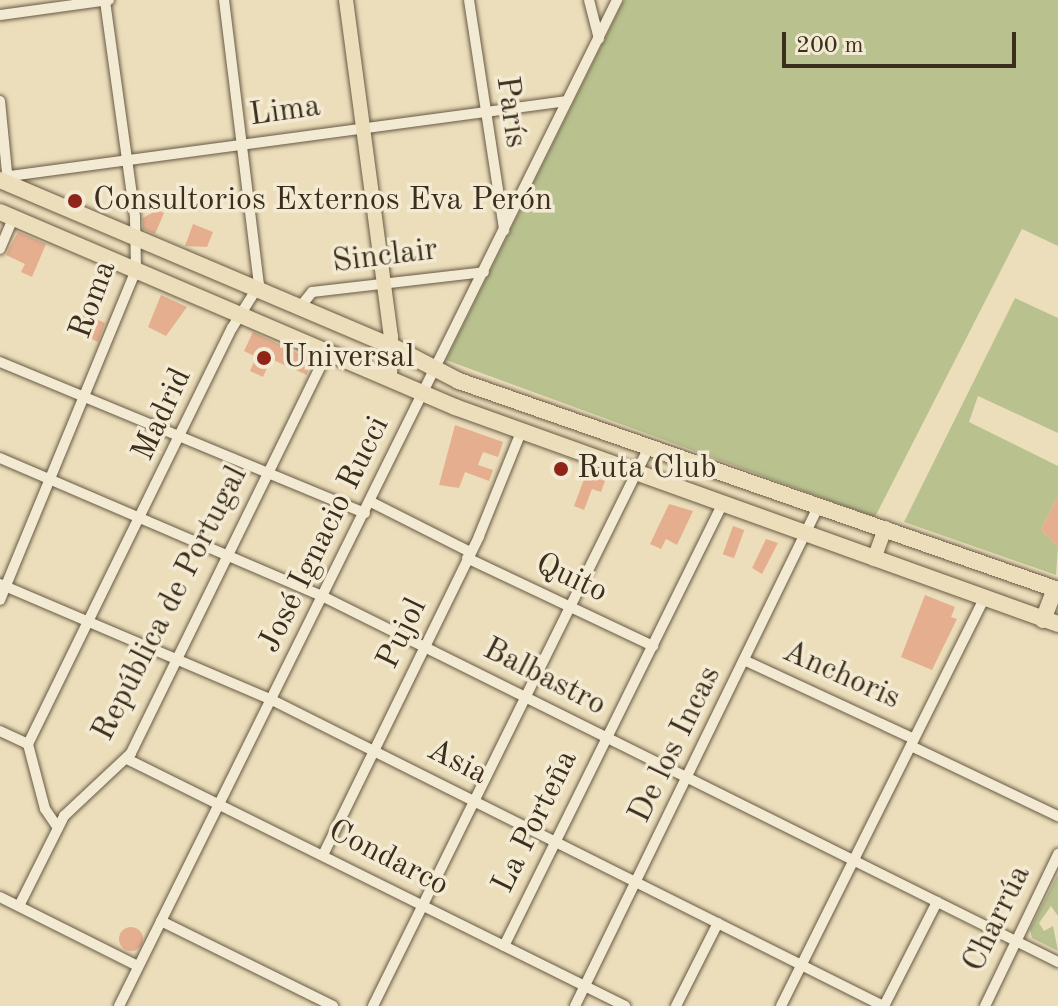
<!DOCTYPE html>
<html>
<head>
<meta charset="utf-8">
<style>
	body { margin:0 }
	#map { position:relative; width:1058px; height:1006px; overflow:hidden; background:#ecdebb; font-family:"Old Standard TT",serif }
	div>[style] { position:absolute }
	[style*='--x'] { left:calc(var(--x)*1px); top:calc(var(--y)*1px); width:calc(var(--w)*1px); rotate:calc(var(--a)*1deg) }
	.green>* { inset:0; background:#b9c18f }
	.building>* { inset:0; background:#e5af8f; transform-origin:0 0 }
	.round { border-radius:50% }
	.roads { filter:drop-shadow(0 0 2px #685a44) drop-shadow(0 0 2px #685a44) }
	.minor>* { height:10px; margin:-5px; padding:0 5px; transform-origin:5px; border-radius:5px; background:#f3ead3 }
	.major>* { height:14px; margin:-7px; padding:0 7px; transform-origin:7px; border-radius:7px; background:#ecdebb }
	.highway>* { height:16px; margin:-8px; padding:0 8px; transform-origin:8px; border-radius:8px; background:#ecdebb }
	.dots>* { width:22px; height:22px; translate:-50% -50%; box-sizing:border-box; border:4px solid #f3ead3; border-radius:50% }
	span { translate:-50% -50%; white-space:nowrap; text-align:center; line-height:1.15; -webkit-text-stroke:7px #f3ead3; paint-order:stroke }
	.street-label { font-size:32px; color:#3c2e1c }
	.poi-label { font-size:32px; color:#3c2e1c }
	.left { translate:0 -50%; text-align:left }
	.scale { position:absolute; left:782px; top:32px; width:234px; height:36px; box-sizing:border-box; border:4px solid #3c2e1c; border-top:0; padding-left:10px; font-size:24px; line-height:28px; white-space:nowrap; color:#3c2e1c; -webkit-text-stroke:6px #f3ead3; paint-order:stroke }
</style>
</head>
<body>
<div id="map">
	<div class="green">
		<div style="clip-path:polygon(624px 0,1058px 0,1058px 246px,1022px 229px,875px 517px,446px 360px)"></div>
		<div style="clip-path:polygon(1015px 298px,1058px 318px,1058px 433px,978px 396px,969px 422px,1058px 466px,1058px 495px,1041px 530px,1058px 547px,1056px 575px,904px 522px)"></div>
		<div style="clip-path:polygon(1058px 874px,1058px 916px,1051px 906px,1039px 923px,1044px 931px,1053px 926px,1058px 951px,1032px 938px,1030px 929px)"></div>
	</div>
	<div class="building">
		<div style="clip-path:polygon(157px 210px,164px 213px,155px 234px,143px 229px,143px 218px)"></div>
		<div style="clip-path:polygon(193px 224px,213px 232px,207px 247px,185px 246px)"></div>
		<div style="clip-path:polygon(18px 232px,46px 244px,32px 277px,21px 272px,25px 264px,6px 255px)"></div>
		<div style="clip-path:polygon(161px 295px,187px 307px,166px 336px,148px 327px)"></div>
		<div style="clip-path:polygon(83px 313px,105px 323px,98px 342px,85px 336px,89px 326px,79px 322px)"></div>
		<div style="clip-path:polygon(253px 332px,310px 359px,307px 375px,271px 359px,263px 377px,250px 371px,256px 357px,244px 351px)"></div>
		<div style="clip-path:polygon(455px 425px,503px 442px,498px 457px,483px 452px,478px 465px,493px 470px,489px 481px,465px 472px,459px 488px,439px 485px)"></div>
		<div style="clip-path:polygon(586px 474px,605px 481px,601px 492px,592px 489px,584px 510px,574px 506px)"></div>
		<div style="clip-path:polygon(1058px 495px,1058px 547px,1041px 530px)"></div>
		<div style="clip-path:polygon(669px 504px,693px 511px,677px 545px,666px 539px,661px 549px,650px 544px)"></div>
		<div style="left:733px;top:526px;width:12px;height:30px;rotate:20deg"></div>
		<div style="clip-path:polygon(766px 539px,778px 543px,762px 574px,752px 568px)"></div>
		<div style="clip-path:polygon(925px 595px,955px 607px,951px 617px,957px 619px,932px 670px,901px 657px)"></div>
		<div class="round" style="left:119px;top:927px;width:24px;height:24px"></div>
	</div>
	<div class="roads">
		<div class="minor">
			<div style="--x:469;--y:0;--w:233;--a:81.3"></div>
			<div style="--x:589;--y:0;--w:40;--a:75.6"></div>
			<div style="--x:0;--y:15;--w:110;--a:-7.8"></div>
			<div style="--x:0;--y:101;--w:81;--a:84.4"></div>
			<div style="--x:10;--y:176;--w:562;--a:-7.67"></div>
			<div style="--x:0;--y:249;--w:34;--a:-67"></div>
			<div style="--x:300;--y:307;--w:19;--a:-51"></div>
			<div style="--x:312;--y:292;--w:173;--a:-6.6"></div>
			<div style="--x:0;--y:362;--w:395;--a:22.5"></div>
			<div style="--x:0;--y:458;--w:353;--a:23.2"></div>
			<div style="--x:324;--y:597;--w:820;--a:26.44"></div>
			<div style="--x:371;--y:502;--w:111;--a:26.8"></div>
			<div style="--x:467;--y:558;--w:206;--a:25.3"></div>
			<div style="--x:0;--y:584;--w:296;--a:23.1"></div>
			<div style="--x:272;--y:700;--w:683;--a:26.6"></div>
			<div style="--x:0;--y:600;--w:357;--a:-67.6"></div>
			<div style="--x:136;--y:270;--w:53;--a:-91.1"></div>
			<div style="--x:135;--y:217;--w:219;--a:-97.9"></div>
			<div style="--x:746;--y:661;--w:185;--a:24.9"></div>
			<div style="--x:0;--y:731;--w:31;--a:25"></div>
			<div style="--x:911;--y:746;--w:163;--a:25.5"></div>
			<div style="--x:127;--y:759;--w:556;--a:26.38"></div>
			<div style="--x:58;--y:828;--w:23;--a:-124"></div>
			<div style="--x:45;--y:809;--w:67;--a:-104.7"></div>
			<div style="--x:28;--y:744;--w:463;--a:-63.9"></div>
			<div style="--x:232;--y:328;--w:51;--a:-57.9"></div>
			<div style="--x:259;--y:285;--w:287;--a:-97"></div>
			<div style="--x:323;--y:855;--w:355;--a:-63.9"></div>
			<div style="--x:479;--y:536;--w:112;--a:-68"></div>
			<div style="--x:0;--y:897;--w:154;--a:26.6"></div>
			<div style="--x:19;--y:906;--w:101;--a:-63.4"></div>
			<div style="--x:64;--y:816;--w:92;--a:-43.2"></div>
			<div style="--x:131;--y:753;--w:448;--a:-63.9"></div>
			<div style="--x:161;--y:921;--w:192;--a:26.3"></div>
			<div style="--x:504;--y:946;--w:492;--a:-63.7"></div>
			<div style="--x:119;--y:1006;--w:1123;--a:-63.66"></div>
			<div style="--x:373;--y:1006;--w:621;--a:-63.72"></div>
			<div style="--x:575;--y:1006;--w:557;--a:-64.03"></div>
			<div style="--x:676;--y:1006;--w:93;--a:-63.2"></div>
			<div style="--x:781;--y:1006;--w:453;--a:-63.5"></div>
			<div style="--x:884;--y:1006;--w:117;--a:-63"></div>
			<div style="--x:985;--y:1006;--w:169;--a:-64.3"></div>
		</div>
		<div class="major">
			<div style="--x:346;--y:0;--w:339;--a:82.4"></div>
			<div style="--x:391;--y:336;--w:42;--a:91.4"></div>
			<div style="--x:874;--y:559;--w:33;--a:-70"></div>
		</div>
		<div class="highway">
			<div style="--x:0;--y:180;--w:426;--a:23"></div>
			<div style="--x:392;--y:346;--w:76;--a:27.6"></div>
			<div style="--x:459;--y:381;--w:634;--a:19.23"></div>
			<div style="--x:0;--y:212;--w:495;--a:23.2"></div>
			<div style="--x:455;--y:407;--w:641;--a:19.79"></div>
			<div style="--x:1043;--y:620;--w:33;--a:-69"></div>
		</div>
	</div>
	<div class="dots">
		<div style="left:75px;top:201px;background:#8f2418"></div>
		<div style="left:264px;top:358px;background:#8f2418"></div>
		<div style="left:561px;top:469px;background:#8f2418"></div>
	</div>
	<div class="street-label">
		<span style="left:285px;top:112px;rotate:-8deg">Lima</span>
		<span style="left:510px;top:112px;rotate:82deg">París</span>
		<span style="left:385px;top:257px;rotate:-7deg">Sinclair</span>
		<span style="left:94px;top:300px;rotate:-70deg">Roma</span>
		<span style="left:163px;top:415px;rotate:-65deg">Madrid</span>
		<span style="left:325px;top:535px;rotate:-64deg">José Ignacio Rucci</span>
		<span style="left:571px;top:579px;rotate:25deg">Quito</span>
		<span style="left:171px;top:604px;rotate:-63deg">República de Portugal</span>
		<span style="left:403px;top:634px;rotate:-64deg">Pujol</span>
		<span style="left:841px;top:676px;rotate:24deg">Anchoris</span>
		<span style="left:544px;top:678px;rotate:27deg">Balbastro</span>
		<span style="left:676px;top:745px;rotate:-64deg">De los Incas</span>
		<span style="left:457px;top:763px;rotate:27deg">Asia</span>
		<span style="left:536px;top:822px;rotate:-64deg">La Porteña</span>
		<span style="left:388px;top:859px;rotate:27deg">Condarco</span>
		<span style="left:998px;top:919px;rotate:-64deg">Charrúa</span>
	</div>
	<div class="poi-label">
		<span class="left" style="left:93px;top:201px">Consultorios Externos Eva Perón</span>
		<span class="left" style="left:282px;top:358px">Universal</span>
		<span class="left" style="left:577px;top:469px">Ruta Club</span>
	</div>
	<div class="scale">200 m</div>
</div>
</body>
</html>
